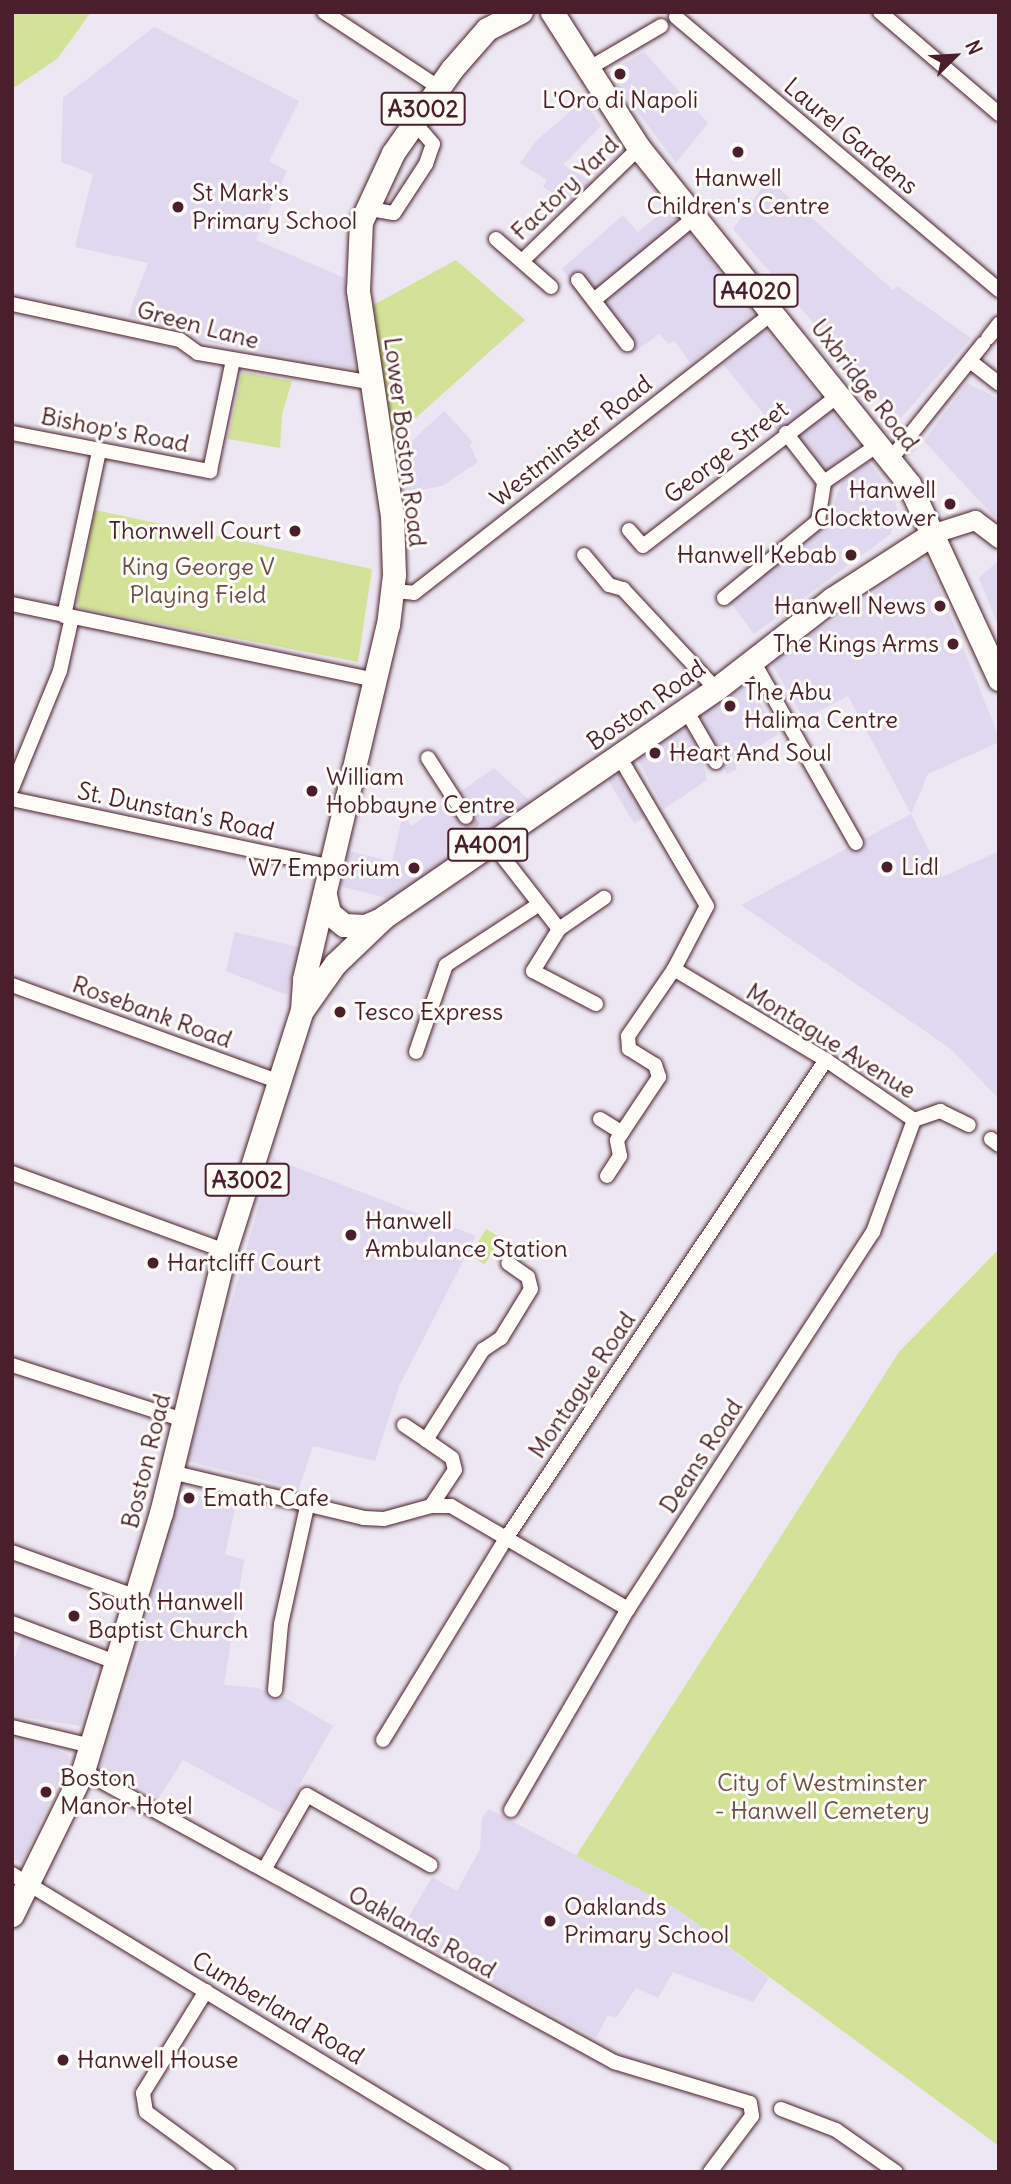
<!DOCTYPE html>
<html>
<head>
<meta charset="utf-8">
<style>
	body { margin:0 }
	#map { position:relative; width:1011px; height:2184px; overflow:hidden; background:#ece7f2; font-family:Delius,sans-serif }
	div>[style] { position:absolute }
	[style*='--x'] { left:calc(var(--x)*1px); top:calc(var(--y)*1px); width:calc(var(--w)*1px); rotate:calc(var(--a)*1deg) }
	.built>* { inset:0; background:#e0d8ee; transform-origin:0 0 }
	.green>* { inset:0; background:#d2e296; transform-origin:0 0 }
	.street-tunnel>* { height:14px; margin-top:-7px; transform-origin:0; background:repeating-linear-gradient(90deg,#ccbfca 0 14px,transparent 0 21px) }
	.roads { filter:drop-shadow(0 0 2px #4a1f2b) drop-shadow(0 0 2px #4a1f2b) }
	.street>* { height:14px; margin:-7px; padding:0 7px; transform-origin:7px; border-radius:7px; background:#fdfcf7 }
	.secondary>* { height:19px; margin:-9.5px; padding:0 9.5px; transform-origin:9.5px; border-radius:9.5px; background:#fdfcf7 }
	.primary>* { height:23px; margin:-11.5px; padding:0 11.5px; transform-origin:11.5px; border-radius:11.5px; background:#fdfcf7 }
	.dots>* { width:19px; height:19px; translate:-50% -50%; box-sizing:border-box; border:4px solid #fdfcf7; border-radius:50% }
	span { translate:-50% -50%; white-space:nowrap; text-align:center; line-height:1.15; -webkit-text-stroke:6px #fdfcf7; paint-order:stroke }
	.shield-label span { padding:2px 5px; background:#fdfcf7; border:2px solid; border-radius:5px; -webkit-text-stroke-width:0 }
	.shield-label { font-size:23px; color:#4a1f2b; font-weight:700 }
	.poi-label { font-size:24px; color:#4a1f2b }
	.left { translate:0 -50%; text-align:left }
	.right { translate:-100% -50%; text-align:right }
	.street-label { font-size:24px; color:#4a1f2b }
	.park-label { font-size:24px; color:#6c5046 }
	.frame { position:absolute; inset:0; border:14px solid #4a1f2b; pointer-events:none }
	.north { position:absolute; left:920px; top:21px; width:70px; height:70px; -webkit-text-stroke:5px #fdfcf7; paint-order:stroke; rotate:66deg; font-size:19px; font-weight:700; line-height:28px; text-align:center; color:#4a1f2b }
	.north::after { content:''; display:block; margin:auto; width:24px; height:32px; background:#4a1f2b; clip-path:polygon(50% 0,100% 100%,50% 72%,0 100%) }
</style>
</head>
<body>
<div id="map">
	<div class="built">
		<div style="clip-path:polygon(154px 27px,299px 101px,269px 161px,287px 171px,256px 240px,345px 278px,356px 369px,199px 340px,195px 330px,128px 316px,148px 263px,75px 247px,93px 174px,61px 162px,63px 98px)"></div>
		<div style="clip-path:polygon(644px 52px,708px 123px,676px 163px,608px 72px)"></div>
		<div style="clip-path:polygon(584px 100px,601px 126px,563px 165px,595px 184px,573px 206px,543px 187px,547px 180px,520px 163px,537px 140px)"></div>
		<div style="clip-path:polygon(768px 179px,893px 290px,897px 286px,971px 338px,901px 418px,872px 391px,733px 229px)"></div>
		<div style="clip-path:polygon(669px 207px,753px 314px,690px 363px,675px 341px,669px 344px,659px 334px,632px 354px,562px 269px,623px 215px,638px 232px)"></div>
		<div style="left:765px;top:330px;width:91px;height:54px;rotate:51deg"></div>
		<div style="clip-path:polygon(967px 383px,999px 399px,999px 522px,924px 441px)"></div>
		<div style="left:828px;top:408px;width:54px;height:44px;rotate:53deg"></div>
		<div style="clip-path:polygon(444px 411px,473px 442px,470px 445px,478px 462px,442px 486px,403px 493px,397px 455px)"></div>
		<div style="clip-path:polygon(868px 461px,892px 493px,897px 508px,891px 534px,754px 634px,728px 599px,827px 522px,842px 481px)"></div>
		<div style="clip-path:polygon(921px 560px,928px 561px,999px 737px,999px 742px,928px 774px,911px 814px,942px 877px,999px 851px,999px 1099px,951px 1049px,741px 905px,911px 814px,848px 696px,804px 719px,771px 662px)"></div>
		<div style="clip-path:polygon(999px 560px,999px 628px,979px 578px)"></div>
		<div style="clip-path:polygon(748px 682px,778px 734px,735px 762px,737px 769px,727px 774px,698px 717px)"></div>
		<div style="clip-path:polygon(687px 725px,699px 744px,707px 780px,664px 809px,637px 758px)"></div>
		<div style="clip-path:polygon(494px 768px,531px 802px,390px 899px,340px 886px,349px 851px,392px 862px,401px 823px,407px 819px,411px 826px)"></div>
		<div style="left:619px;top:773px;width:51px;height:13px;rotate:59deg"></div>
		<div style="clip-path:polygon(235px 932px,299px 947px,287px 995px,226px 971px)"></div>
		<div style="clip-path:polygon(272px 1158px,476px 1236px,399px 1386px,375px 1461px,313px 1446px,299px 1489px,187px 1461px)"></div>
		<div style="clip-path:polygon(178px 1491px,236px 1504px,225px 1554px,244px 1560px,224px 1685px,258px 1688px,287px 1699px,333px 1726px,283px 1814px,183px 1760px,159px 1798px,101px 1767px,139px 1649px)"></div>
		<div style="clip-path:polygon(22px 1636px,97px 1663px,80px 1726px,12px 1715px,12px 1665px)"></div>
		<div style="clip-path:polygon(12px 1732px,68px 1755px,69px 1759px,22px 1863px,12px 1860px)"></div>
		<div style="clip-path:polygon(489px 1809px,677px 1909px,769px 1978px,753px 2002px,673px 1972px,658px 1998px,636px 1988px,616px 2018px,608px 2015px,596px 2038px,400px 1932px,432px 1877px,457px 1891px,480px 1849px,482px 1818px)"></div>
	</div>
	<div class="green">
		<div style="clip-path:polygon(12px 12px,91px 12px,57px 59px,12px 89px)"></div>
		<div style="clip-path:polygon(456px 260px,525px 320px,390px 441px,368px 308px)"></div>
		<div style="clip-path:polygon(242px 372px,292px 381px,282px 414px,280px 448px,228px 439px)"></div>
		<div style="clip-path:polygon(95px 510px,372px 569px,358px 662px,80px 608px,77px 603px)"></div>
		<div style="left:486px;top:1229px;width:17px;height:31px;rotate:31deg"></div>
		<div style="clip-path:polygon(999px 1249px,999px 2146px,677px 1909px,576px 1856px,899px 1352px)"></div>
	</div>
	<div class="street-tunnel">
		<div style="--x:466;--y:817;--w:22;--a:54"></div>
	</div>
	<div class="roads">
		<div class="street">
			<div style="--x:324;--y:12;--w:136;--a:33.3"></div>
			<div style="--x:880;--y:12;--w:157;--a:40.6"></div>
			<div style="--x:676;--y:17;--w:423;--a:40.2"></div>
			<div style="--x:586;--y:70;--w:87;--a:-30.4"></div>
			<div style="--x:365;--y:208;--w:29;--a:10"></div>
			<div style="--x:394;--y:213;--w:59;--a:-56.9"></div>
			<div style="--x:426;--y:164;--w:21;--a:-71"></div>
			<div style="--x:433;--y:144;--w:29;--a:-131"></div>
			<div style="--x:496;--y:239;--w:73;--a:41.1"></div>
			<div style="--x:522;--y:261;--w:163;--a:-44"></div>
			<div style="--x:578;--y:280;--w:81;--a:52.6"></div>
			<div style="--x:594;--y:300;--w:131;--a:-39.4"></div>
			<div style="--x:12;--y:304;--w:172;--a:12.1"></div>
			<div style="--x:180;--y:340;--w:22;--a:36"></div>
			<div style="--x:198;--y:353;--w:178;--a:9.7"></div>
			<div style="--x:988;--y:338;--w:18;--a:-52"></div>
			<div style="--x:970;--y:361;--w:37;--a:38"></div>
			<div style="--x:12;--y:433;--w:202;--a:10.9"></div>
			<div style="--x:210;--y:471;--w:113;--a:-78.3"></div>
			<div style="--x:786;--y:433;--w:62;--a:52.2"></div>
			<div style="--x:890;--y:460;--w:149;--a:-51.3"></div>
			<div style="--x:824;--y:482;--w:67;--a:-34.6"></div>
			<div style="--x:629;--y:530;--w:21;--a:49"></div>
			<div style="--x:643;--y:546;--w:247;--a:-37.6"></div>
			<div style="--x:584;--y:555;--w:39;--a:50"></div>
			<div style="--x:609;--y:585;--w:15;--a:16"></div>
			<div style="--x:623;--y:589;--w:137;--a:47.1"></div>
			<div style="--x:393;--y:591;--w:21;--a:5"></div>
			<div style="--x:414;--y:593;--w:457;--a:-38"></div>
			<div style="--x:724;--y:598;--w:122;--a:-39.3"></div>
			<div style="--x:818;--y:521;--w:39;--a:-81"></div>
			<div style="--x:12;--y:604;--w:371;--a:11.8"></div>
			<div style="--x:64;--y:616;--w:169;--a:-78"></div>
			<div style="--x:753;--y:661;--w:209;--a:60.5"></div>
			<div style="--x:686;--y:710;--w:60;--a:60"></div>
			<div style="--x:428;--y:758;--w:70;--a:57.2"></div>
			<div style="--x:12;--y:788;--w:126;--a:-67.7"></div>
			<div style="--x:60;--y:671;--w:55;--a:-77.5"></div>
			<div style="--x:12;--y:799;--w:327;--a:12"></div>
			<div style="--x:492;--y:843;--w:109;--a:52.1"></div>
			<div style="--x:674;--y:969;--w:177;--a:30.9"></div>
			<div style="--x:826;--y:1060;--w:107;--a:34.3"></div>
			<div style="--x:12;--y:985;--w:282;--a:19.9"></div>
			<div style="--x:596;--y:1004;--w:71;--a:-152.4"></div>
			<div style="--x:533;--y:971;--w:49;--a:-58.2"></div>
			<div style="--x:559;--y:929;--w:55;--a:-34.6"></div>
			<div style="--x:416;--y:1052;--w:92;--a:-71"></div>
			<div style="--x:446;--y:965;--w:110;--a:-33.1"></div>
			<div style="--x:600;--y:1119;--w:26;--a:32"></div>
			<div style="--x:914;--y:1120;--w:28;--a:-19"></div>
			<div style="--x:940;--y:1111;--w:32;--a:26"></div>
			<div style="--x:991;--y:1139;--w:10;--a:37"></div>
			<div style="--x:12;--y:1173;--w:227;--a:20.1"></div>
			<div style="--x:607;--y:1176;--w:24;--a:-57"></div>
			<div style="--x:620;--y:1156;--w:16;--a:-101"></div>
			<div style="--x:617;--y:1140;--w:76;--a:-56.3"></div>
			<div style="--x:659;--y:1077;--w:13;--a:-108"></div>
			<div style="--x:655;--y:1065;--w:31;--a:-148"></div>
			<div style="--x:629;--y:1049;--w:13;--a:-94"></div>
			<div style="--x:628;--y:1036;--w:81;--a:-55.5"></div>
			<div style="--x:674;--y:969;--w:71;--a:-62.4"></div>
			<div style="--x:707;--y:906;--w:174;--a:-120.4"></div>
			<div style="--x:12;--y:1365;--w:180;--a:17.8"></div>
			<div style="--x:404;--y:1425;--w:27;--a:34"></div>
			<div style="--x:171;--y:1472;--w:198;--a:13.4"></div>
			<div style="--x:364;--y:1518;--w:20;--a:3"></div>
			<div style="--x:384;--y:1519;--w:49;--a:-15.5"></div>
			<div style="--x:431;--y:1506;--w:20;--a:0"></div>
			<div style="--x:451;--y:1506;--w:205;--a:30.2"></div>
			<div style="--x:431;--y:1506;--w:43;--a:-56.3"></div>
			<div style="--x:455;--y:1470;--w:12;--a:-104"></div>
			<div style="--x:452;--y:1458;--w:32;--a:-145"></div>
			<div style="--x:426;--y:1440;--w:107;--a:-57.7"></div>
			<div style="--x:483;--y:1350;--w:22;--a:-34"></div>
			<div style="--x:501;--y:1338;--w:57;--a:-58.5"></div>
			<div style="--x:531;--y:1289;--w:12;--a:-104"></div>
			<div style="--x:528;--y:1277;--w:24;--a:-145"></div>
			<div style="--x:12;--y:1552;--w:130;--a:19.8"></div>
			<div style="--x:12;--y:1623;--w:110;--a:20.7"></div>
			<div style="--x:275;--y:1690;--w:66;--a:-84.8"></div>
			<div style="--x:281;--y:1624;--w:120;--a:-77.5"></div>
			<div style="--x:12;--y:1727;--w:81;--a:13.5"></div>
			<div style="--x:383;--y:1740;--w:238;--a:-58.6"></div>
			<div style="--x:507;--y:1537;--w:574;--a:-56.23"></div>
			<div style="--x:83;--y:1771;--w:606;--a:28.72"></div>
			<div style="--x:614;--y:2062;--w:142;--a:16.8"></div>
			<div style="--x:750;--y:2103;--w:13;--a:81"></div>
			<div style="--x:752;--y:2116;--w:70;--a:126.9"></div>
			<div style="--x:511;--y:1810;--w:233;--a:-59.8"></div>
			<div style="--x:628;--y:1609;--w:450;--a:-57"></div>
			<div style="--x:873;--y:1232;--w:119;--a:-69.9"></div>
			<div style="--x:264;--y:1870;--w:86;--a:-60.2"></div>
			<div style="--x:307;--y:1795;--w:142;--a:29.6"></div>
			<div style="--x:12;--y:1874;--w:574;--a:31.25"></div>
			<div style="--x:206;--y:1991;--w:120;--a:121.7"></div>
			<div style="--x:143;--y:2093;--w:19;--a:81"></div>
			<div style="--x:146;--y:2112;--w:102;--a:36.2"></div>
			<div style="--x:781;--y:2109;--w:59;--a:20.9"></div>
			<div style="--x:836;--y:2130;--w:73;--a:35"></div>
		</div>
		<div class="secondary">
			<div style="--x:934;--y:533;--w:43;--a:-17.6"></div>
			<div style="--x:975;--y:520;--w:30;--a:37"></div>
		</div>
		<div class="primary">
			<div style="--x:552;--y:12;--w:161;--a:57.4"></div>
			<div style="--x:639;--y:148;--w:431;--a:51.2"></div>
			<div style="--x:909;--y:484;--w:215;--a:65.2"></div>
			<div style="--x:325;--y:895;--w:18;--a:77"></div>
			<div style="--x:329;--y:913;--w:19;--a:39"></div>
			<div style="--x:344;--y:925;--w:21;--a:3"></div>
			<div style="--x:365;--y:926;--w:15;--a:-23"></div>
			<div style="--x:303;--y:1009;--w:55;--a:-54.6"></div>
			<div style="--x:335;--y:964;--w:68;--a:-43.8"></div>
			<div style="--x:384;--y:917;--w:403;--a:-34.5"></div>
			<div style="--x:716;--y:689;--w:147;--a:-37.8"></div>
			<div style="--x:832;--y:599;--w:121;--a:-32.9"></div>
			<div style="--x:12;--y:1915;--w:161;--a:-63.8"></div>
			<div style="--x:83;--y:1771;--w:270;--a:-73.2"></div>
			<div style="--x:161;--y:1513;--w:270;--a:-76.3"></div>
			<div style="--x:225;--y:1251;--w:253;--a:-72.3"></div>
			<div style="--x:302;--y:1010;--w:31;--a:-86"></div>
			<div style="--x:304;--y:979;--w:364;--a:-76.7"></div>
			<div style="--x:388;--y:625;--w:50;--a:-83.2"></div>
			<div style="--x:394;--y:575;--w:59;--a:-91.9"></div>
			<div style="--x:392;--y:516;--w:229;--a:-98.6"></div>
			<div style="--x:358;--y:290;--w:68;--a:-87.5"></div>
			<div style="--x:361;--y:222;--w:76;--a:-65.1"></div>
			<div style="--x:393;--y:153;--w:103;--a:-54.9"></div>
			<div style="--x:452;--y:69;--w:53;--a:-48.8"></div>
			<div style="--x:487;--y:29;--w:38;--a:-27"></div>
		</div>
	</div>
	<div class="dots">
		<div style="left:620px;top:74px;background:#4a1f2b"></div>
		<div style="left:738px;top:152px;background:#4a1f2b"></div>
		<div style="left:178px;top:207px;background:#4a1f2b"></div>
		<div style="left:950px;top:504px;background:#4a1f2b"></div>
		<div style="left:295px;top:531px;background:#4a1f2b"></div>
		<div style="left:851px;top:555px;background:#4a1f2b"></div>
		<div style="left:940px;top:606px;background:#4a1f2b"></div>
		<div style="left:953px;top:644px;background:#4a1f2b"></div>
		<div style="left:730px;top:706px;background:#4a1f2b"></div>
		<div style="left:655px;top:753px;background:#4a1f2b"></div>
		<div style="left:312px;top:791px;background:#4a1f2b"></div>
		<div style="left:887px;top:867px;background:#4a1f2b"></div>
		<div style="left:414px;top:868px;background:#4a1f2b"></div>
		<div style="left:340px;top:1012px;background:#4a1f2b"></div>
		<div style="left:351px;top:1235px;background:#4a1f2b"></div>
		<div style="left:153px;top:1263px;background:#4a1f2b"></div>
		<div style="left:189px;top:1498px;background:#4a1f2b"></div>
		<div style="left:74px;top:1616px;background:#4a1f2b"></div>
		<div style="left:46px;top:1792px;background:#4a1f2b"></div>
		<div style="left:550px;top:1921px;background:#4a1f2b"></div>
		<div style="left:63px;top:2060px;background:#4a1f2b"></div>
	</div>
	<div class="shield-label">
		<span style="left:423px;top:109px">A3002</span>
		<span style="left:756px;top:291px">A4020</span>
		<span style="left:488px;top:845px">A4001</span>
		<span style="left:247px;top:1180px">A3002</span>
	</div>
	<div class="poi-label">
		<span style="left:620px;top:100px">L'Oro di Napoli</span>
		<span style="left:738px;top:192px">Hanwell<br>Children's Centre</span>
		<span class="left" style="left:192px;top:207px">St Mark's<br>Primary School</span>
		<span class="right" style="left:936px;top:504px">Hanwell<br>Clocktower</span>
		<span class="right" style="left:281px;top:531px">Thornwell Court</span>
		<span class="right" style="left:837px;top:555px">Hanwell Kebab</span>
		<span class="right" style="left:926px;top:606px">Hanwell News</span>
		<span class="right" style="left:939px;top:644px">The Kings Arms</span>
		<span class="left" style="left:744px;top:706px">The Abu<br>Halima Centre</span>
		<span class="left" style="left:669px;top:753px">Heart And Soul</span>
		<span class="left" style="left:326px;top:791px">William<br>Hobbayne Centre</span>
		<span class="left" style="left:901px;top:867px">Lidl</span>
		<span class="right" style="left:400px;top:868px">W7 Emporium</span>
		<span class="left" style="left:354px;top:1012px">Tesco Express</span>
		<span class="left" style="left:365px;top:1235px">Hanwell<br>Ambulance Station</span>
		<span class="left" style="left:167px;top:1263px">Hartcliff Court</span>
		<span class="left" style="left:203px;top:1498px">Emath Cafe</span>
		<span class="left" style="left:88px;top:1616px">South Hanwell<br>Baptist Church</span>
		<span class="left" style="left:60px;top:1792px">Boston<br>Manor Hotel</span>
		<span class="left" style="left:564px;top:1921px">Oaklands<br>Primary School</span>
		<span class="left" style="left:77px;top:2060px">Hanwell House</span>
	</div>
	<div class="street-label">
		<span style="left:851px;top:136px;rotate:40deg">Laurel Gardens</span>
		<span style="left:565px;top:188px;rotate:-44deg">Factory Yard</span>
		<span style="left:198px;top:325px;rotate:15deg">Green Lane</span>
		<span style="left:865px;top:385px;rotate:52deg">Uxbridge Road</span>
		<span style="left:115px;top:430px;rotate:11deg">Bishop's Road</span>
		<span style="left:571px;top:441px;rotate:-38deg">Westminster Road</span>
		<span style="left:405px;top:442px;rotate:83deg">Lower Boston Road</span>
		<span style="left:726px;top:452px;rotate:-38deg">George Street</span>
		<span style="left:646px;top:705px;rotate:-35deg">Boston Road</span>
		<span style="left:176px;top:811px;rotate:12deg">St. Dunstan's Road</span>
		<span style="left:152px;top:1012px;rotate:20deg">Rosebank Road</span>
		<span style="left:831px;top:1041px;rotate:32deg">Montague Avenue</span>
		<span style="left:582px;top:1385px;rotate:-56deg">Montague Road</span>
		<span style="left:701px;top:1456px;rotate:-57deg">Deans Road</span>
		<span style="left:146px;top:1461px;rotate:-76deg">Boston Road</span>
		<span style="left:422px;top:1932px;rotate:29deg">Oaklands Road</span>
		<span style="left:278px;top:2008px;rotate:31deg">Cumberland Road</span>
	</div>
	<div class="park-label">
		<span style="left:198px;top:581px">King George V<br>Playing Field</span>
		<span style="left:822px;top:1797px">City of Westminster<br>- Hanwell Cemetery</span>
	</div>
	<div class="frame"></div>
	<div class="north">N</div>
</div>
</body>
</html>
